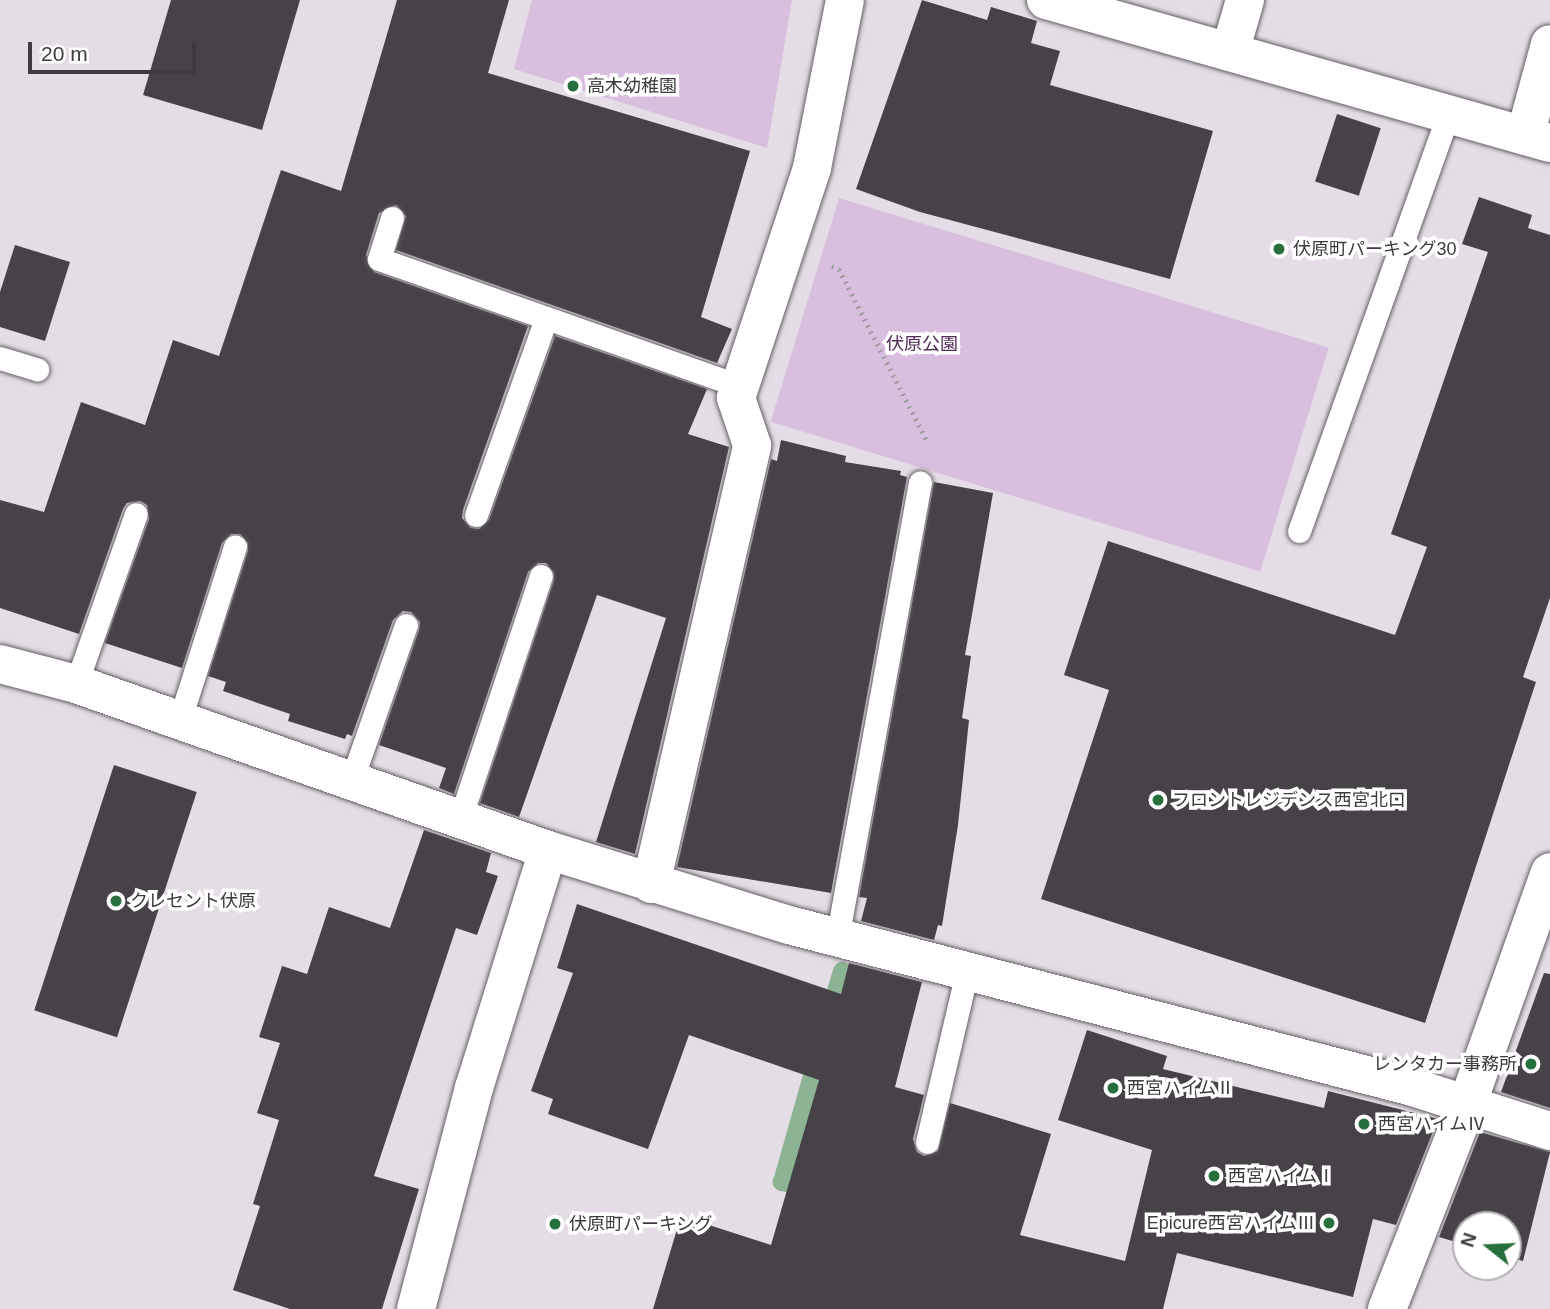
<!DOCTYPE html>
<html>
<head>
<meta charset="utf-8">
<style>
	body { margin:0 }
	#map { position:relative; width:1550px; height:1309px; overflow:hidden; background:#e4dde5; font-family:Arial,"Noto Sans JP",sans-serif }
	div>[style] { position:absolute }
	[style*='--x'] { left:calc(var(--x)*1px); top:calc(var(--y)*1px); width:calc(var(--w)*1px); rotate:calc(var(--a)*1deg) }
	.green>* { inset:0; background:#dabedf; transform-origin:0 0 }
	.stream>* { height:18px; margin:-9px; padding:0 9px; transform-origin:9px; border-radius:9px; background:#8cb393 }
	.building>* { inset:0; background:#474248; transform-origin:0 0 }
	.path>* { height:4.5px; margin-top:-2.25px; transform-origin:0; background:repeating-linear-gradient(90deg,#a29da3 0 2px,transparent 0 7px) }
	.roads { filter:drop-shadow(0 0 2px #645e65) drop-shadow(0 0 2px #645e65) }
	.service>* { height:23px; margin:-11.5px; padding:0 11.5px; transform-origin:11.5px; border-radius:11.5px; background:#fff }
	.minor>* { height:38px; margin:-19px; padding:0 19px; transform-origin:19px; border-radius:19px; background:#fff }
	.dots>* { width:19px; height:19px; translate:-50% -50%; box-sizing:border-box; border:4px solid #fff; border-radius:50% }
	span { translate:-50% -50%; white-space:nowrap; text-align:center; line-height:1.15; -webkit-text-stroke:7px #fff; paint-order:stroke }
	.poi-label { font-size:18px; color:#3e3b3e }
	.left { translate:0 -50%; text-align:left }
	.right { translate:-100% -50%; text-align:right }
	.park-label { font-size:18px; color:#532a5a }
	.north { position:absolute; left:1452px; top:1211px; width:70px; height:70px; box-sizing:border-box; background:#fff; border:2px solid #b2b1b2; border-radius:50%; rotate:288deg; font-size:19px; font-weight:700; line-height:28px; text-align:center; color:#3e3b3e }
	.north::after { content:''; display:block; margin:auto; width:24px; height:32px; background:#276f3c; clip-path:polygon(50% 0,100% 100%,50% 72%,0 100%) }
	.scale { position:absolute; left:28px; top:42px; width:168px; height:32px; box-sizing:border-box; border:4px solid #3e3b3e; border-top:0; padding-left:9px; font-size:21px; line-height:24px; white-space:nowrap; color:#3e3b3e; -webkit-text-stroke:5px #fff; paint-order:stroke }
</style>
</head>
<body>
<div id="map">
	<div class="green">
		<div style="clip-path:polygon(532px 0,792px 0,767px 148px,514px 69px)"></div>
		<div style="left:839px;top:198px;width:512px;height:234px;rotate:17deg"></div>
	</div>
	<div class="stream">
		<div style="--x:829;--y:1015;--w:46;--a:-73.5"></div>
		<div style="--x:810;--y:1188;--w:29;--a:-168"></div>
		<div style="--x:782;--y:1182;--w:132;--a:-74.2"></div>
	</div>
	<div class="building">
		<div style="clip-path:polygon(171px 0,300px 0,262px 130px,143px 95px)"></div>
		<div style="clip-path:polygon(397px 0,509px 0,488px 73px,750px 151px,701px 317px,732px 329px,717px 363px,396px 250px,406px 216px,396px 205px,379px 213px,366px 255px,374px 272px,528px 326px,463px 510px,462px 518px,471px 528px,479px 529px,489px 520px,555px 336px,707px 389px,688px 434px,729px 447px,635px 854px,596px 842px,666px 618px,597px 595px,519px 817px,480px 803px,554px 580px,554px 573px,546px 563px,538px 563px,528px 572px,454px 794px,439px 788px,446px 768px,379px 745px,419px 630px,420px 622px,411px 612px,403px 611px,393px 620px,352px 736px,347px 734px,345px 739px,288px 721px,290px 714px,223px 691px,226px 682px,208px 676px,248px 551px,248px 543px,240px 534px,231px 534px,222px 543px,182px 668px,105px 643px,149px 519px,147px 505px,140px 501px,127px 503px,123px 509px,79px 634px,0 608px,0 500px,44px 512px,81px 402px,145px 425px,173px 340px,219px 356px,281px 170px,341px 191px)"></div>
		<div style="clip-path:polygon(922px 0,987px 20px,991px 7px,1037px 21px,1031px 43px,1060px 51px,1050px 85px,1213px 131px,1170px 279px,920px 212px,856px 189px)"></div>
		<div style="left:1337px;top:114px;width:46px;height:71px;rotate:18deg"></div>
		<div style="clip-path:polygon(1479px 197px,1532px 215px,1528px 228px,1550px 235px,1550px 598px,1523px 677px,1536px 682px,1425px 1023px,1041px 899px,1109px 690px,1064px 675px,1108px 541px,1395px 635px,1427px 547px,1391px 534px,1488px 252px,1462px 244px)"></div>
		<div style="clip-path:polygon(15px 245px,70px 262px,45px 341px,0 327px,0 292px)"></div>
		<div style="clip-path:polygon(781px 440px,846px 456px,845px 462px,901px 471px,900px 475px,907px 477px,831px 893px,677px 867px,771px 459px,777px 461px)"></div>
		<div style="clip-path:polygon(934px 482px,993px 493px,965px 655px,971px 656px,962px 718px,969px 720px,958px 825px,942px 926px,938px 925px,934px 940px,861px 921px,867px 898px,859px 897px)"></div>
		<div style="left:114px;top:765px;width:87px;height:258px;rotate:18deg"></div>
		<div style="clip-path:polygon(424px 830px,491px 853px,486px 872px,498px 876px,477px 935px,456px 928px,374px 1176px,419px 1189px,382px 1309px,290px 1309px,233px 1290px,260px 1206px,253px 1204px,279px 1120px,257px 1113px,280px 1043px,259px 1037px,282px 966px,307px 974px,329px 907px,390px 928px)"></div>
		<div style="clip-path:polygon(577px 904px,841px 994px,849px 963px,922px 982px,895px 1087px,924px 1095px,913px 1139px,917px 1152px,924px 1156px,938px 1151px,950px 1103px,1051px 1134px,1020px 1235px,1125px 1261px,1152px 1150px,1058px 1120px,1087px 1030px,1167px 1056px,1163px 1069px,1324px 1108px,1328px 1091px,1438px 1119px,1396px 1225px,1373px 1219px,1353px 1297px,1177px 1253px,1163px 1309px,653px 1309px,681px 1216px,771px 1245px,819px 1080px,689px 1035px,648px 1149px,548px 1114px,553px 1099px,531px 1091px,573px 973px,557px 968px)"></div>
		<div style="clip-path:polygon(1544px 973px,1550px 974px,1550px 1108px,1501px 1092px)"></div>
		<div style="clip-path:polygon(1480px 1132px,1550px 1152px,1523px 1261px,1508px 1257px,1508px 1225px,1466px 1225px,1466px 1245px,1439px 1237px)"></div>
	</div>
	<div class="path">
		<div style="--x:832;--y:266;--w:8;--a:23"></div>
		<div style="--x:839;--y:269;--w:193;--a:62.9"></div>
	</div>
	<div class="roads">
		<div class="service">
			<div style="--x:392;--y:218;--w:43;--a:107.6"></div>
			<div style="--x:379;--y:259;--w:383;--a:19.4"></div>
			<div style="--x:0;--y:358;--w:39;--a:17"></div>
			<div style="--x:476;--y:515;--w:209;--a:-70.4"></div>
			<div style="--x:1299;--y:531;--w:443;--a:-70.3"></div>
			<div style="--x:76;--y:684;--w:180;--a:-70.6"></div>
			<div style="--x:180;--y:719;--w:181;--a:-72.3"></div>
			<div style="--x:352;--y:779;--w:163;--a:-70.7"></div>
			<div style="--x:460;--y:819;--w:256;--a:-71.6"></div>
			<div style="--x:837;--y:939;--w:464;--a:-79.7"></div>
			<div style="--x:927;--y:1142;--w:175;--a:-76.8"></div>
		</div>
		<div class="minor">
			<div style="--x:1046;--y:0;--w:524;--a:15.84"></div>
			<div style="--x:1230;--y:52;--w:54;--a:-73.9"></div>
			<div style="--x:1525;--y:136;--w:95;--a:-74.8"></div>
			<div style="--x:0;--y:664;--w:79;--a:14.7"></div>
			<div style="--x:76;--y:684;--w:500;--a:19.38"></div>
			<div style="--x:548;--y:850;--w:252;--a:17.3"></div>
			<div style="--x:789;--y:925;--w:641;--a:14.56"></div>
			<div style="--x:1409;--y:1086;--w:148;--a:17.7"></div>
			<div style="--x:651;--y:884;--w:450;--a:-77"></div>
			<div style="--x:752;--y:445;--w:50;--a:-108.8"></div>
			<div style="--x:736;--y:398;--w:242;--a:-71.7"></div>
			<div style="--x:812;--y:168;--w:171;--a:-78.9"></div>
			<div style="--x:416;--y:1309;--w:228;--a:-75.3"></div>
			<div style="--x:474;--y:1088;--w:249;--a:-72.7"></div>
			<div style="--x:1387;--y:1309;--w:219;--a:-68.6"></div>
			<div style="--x:1467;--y:1105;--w:247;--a:-70.4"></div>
		</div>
	</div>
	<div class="dots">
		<div style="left:573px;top:86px;background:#276f3c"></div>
		<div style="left:1279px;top:249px;background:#276f3c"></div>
		<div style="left:1158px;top:800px;background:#276f3c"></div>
		<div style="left:116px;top:901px;background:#276f3c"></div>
		<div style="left:1531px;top:1064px;background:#276f3c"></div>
		<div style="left:1113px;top:1088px;background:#276f3c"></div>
		<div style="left:1364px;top:1124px;background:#276f3c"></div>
		<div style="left:1214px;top:1176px;background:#276f3c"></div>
		<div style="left:1329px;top:1223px;background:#276f3c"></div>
		<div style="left:555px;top:1224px;background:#276f3c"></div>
	</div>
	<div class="poi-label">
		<span class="left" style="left:587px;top:86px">高木幼稚園</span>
		<span class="left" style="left:1293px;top:249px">伏原町パーキング30</span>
		<span class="left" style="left:1172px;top:800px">フロントレジデンス西宮北口</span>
		<span class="left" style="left:130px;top:901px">クレセント伏原</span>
		<span class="right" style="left:1517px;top:1064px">レンタカー事務所</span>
		<span class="left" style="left:1127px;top:1088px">西宮ハイムⅡ</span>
		<span class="left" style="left:1378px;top:1124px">西宮ハイムⅣ</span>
		<span class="left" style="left:1228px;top:1176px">西宮ハイムⅠ</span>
		<span class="right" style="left:1315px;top:1223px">Epicure西宮ハイムⅢ</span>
		<span class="left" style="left:569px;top:1224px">伏原町パーキング</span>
	</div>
	<div class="park-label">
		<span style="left:922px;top:344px">伏原公園</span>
	</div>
	<div class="north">N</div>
	<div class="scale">20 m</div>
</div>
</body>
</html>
